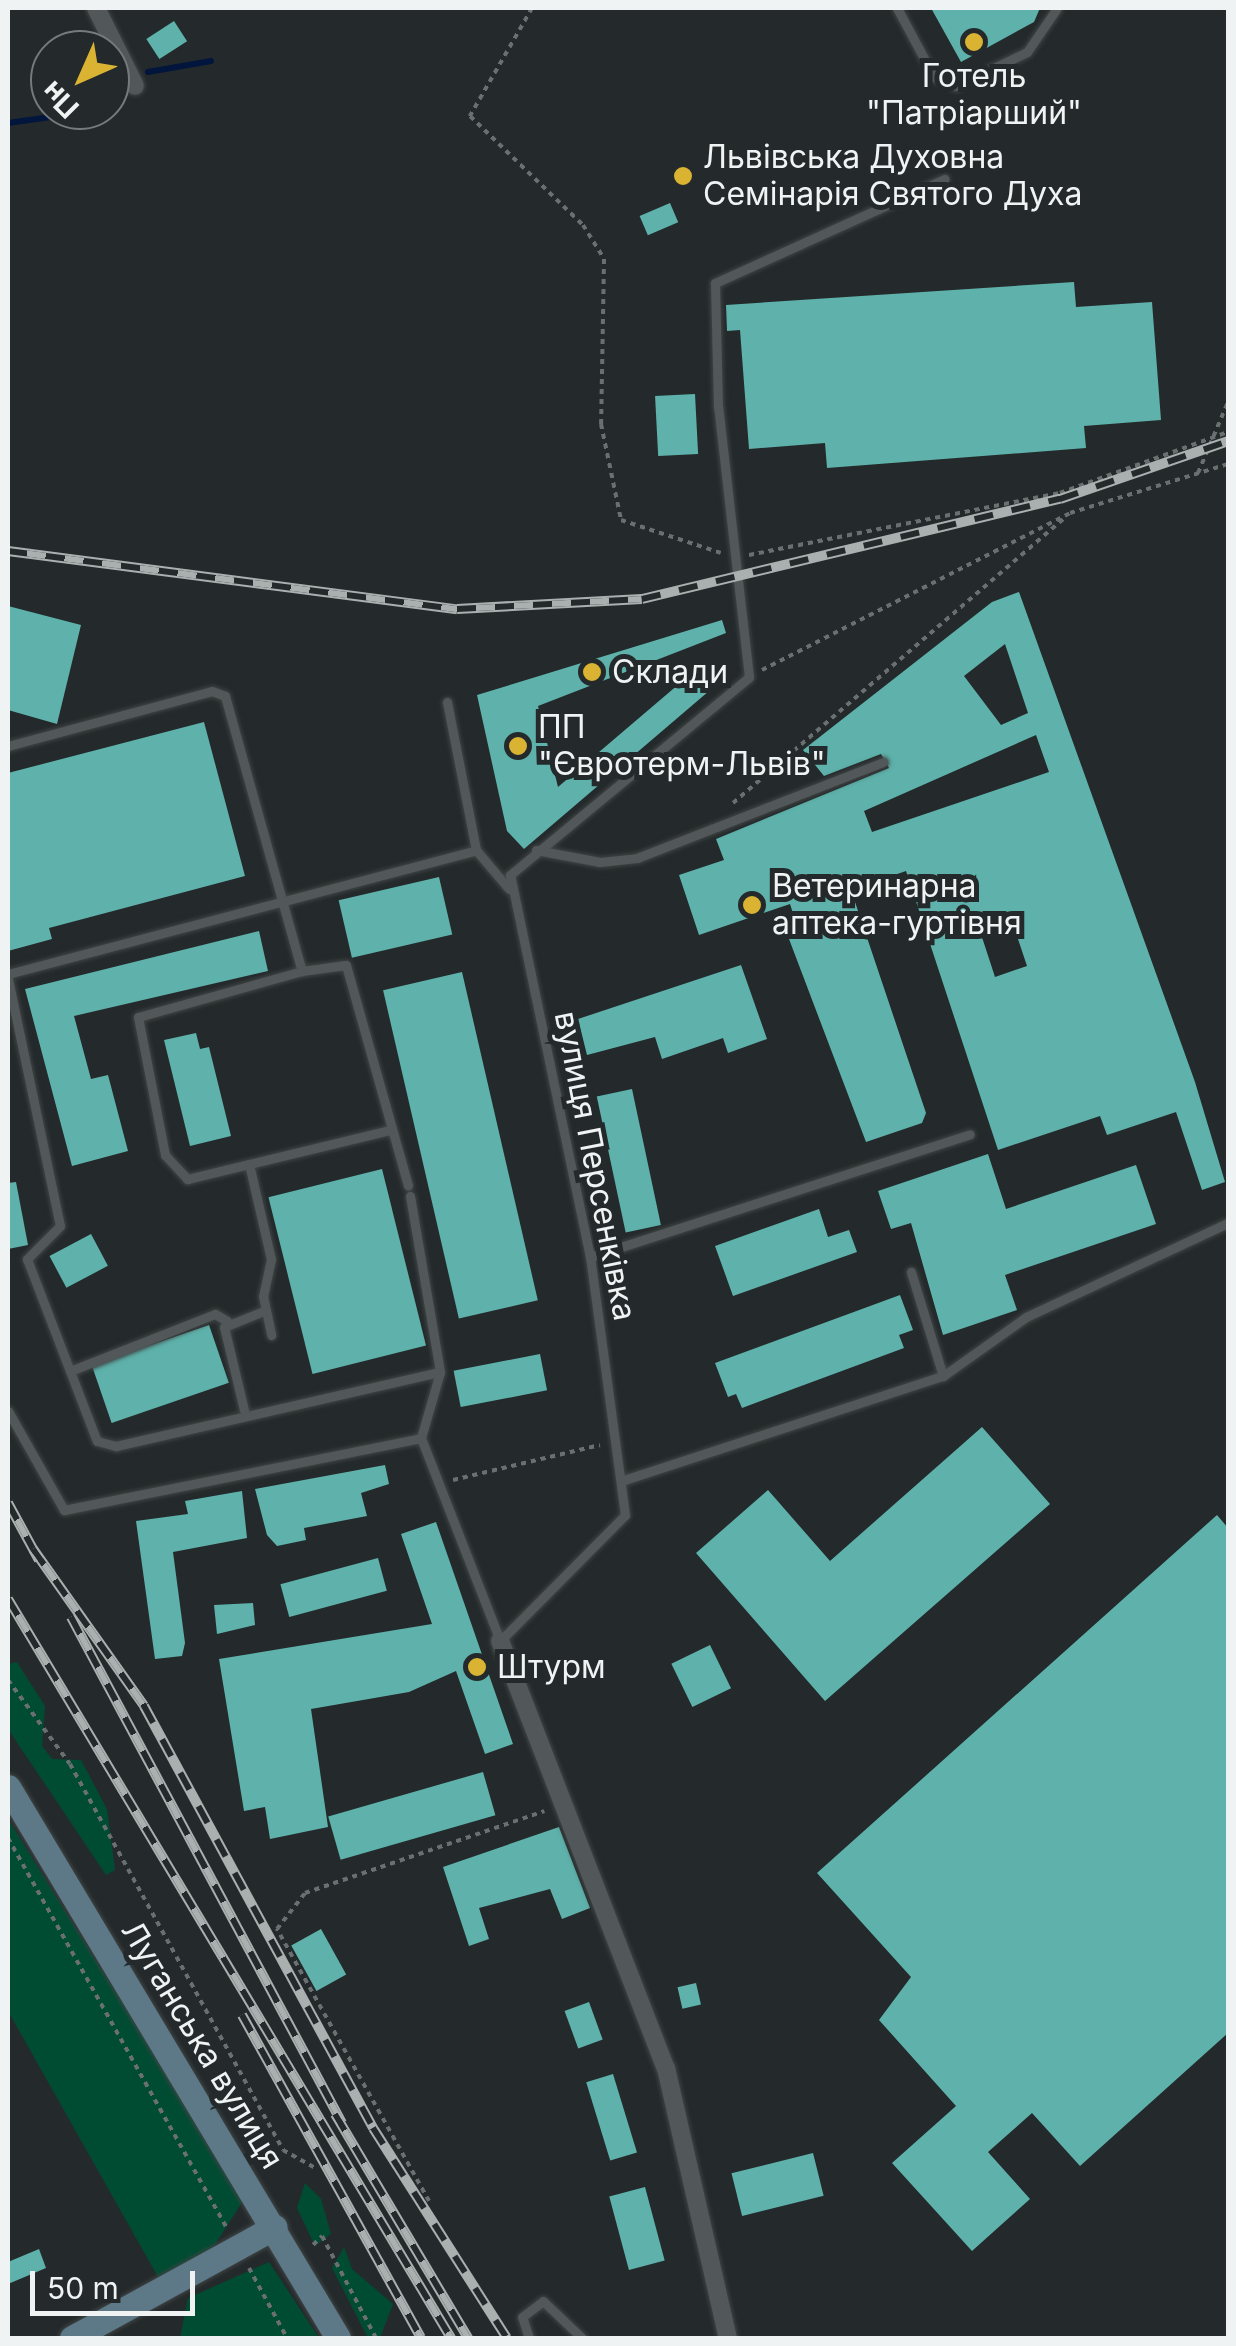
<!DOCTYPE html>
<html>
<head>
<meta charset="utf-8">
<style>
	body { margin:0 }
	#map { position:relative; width:1236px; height:2346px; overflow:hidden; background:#242a2b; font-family:Inter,sans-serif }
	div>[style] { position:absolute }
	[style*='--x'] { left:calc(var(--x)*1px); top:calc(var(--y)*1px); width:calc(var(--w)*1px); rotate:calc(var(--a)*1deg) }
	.green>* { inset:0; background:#004c33 }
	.stream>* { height:6px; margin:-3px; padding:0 3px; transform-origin:3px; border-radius:3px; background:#01153d }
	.building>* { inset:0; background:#5eb2ab; transform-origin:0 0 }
	.path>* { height:4px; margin-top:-2px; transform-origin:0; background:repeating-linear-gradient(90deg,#6a6f70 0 5px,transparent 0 10px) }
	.roads { filter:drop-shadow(0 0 2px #404445) drop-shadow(0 0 2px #404445) }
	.lane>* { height:9px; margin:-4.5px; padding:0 4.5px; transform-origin:4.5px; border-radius:4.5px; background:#525859 }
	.street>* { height:18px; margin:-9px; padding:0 9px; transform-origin:9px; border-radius:9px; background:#525859 }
	.secondary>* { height:25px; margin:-12.5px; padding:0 12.5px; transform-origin:12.5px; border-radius:12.5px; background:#5d7988 }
	.rail>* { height:10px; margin-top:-5px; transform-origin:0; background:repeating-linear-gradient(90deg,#242a2b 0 19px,#aaafb0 0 38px); box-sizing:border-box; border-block:2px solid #aaafb0 }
	.dots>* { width:28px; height:28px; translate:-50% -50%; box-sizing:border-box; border:5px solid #242a2b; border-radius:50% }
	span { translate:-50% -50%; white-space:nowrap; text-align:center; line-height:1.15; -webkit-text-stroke:10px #242a2b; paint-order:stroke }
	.poi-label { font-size:32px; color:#eff3f4 }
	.left { translate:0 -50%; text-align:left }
	.street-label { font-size:32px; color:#eff3f4 }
	.frame { position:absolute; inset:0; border:10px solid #eff3f4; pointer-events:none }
	.north { position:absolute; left:30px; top:30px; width:100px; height:100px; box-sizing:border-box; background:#242a2b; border:2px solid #757a7b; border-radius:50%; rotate:225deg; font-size:28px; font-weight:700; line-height:40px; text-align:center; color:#eff3f4 }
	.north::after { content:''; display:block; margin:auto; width:35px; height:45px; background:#dab333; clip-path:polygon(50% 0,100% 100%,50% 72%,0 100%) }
	.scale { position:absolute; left:30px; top:2271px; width:165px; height:45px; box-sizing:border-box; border:5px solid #eff3f4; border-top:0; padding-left:12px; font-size:30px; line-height:35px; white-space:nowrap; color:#eff3f4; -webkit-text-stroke:8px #242a2b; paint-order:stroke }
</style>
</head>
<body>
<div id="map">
	<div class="green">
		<div style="clip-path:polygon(17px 1662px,45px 1706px,42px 1746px,52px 1759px,81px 1760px,107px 1809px,115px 1870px,106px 1875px,8px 1729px,8px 1664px)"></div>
		<div style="clip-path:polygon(8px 1819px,244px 2199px,213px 2248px,158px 2277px,8px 2011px)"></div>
		<div style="clip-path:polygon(305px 2183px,321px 2199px,331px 2234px,315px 2246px,297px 2208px)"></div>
		<div style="clip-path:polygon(344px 2247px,352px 2269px,393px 2304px,380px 2338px,368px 2338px,332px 2268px)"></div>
		<div style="clip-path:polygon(269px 2262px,319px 2338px,180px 2338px,188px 2298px)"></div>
	</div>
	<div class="stream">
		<div style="--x:148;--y:72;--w:64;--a:-9.9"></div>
		<div style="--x:110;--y:99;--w:20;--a:-49"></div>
		<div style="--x:8;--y:123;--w:93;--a:-8"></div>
	</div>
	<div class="building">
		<div style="clip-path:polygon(931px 8px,1040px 8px,1034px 22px,961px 62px)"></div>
		<div style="left:174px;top:21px;width:24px;height:33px;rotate:57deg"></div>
		<div style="left:670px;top:203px;width:21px;height:33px;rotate:67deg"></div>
		<div style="clip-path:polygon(1074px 282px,1076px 307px,1152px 302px,1161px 420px,1084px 426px,1086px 448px,827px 468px,825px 443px,749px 449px,740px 330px,727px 331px,726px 305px)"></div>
		<div style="left:695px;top:394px;width:60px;height:40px;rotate:87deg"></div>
		<div style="clip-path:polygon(evenodd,1019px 592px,1195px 1082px,1225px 1182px,1202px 1190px,1176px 1112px,1107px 1135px,1100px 1116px,998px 1150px,906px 871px,851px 890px,926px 1113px,922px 1123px,866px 1142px,789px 939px,800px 935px,790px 904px,699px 935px,679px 875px,724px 860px,716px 839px,889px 768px,881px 754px,824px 776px,803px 750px,992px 602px,1019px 592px,1005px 644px,1028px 713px,1001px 725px,964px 676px,1005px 644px,1019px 592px,1036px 735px,1049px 772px,872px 832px,864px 811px,1036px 735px,1019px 592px,1011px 918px,1027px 966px,995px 977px,979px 928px,1011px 918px)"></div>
		<div style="clip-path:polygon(8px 606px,81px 625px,57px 724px,8px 710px)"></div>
		<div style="clip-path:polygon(722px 620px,726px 633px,538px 706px,558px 787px,693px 672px,709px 691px,524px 849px,507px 831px,477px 695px)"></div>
		<div style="clip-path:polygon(204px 722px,245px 876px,49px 928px,52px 939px,8px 951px,8px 773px)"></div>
		<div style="left:439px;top:877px;width:59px;height:103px;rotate:77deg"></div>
		<div style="clip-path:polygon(259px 931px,268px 971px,74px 1016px,91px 1079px,108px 1075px,128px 1151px,72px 1166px,25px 989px)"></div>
		<div style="clip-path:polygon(741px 965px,767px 1039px,728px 1053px,723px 1038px,662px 1059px,655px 1037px,587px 1055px,578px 1019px)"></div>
		<div style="left:462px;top:972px;width:337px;height:81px;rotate:77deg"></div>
		<div style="clip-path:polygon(196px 1033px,200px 1049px,209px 1047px,231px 1136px,190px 1146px,164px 1040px)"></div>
		<div style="left:632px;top:1089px;width:139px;height:36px;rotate:78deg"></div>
		<div style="clip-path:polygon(988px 1154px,1006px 1209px,1136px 1165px,1156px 1224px,1005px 1275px,1017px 1310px,943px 1335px,911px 1223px,891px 1229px,878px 1191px)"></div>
		<div style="left:382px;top:1169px;width:182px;height:117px;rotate:76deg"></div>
		<div style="clip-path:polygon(16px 1182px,28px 1245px,8px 1249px,8px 1183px)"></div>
		<div style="clip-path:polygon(819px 1209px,828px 1237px,849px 1230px,857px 1252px,733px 1296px,715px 1246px)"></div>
		<div style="left:91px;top:1234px;width:36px;height:47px;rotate:62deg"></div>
		<div style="clip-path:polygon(900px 1295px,913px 1330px,899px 1335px,904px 1348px,742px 1408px,736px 1394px,728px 1397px,715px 1363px)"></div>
		<div style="left:209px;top:1325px;width:61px;height:124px;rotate:71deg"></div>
		<div style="left:540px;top:1354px;width:37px;height:88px;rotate:79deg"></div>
		<div style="clip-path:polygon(982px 1427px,1050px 1504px,825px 1701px,696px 1553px,768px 1490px,830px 1561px)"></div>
		<div style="clip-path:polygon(385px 1465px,389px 1484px,361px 1493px,367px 1516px,304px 1528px,306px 1540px,277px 1546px,267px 1535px,255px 1489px)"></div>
		<div style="clip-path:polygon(242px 1491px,247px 1538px,173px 1552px,185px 1643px,182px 1656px,155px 1659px,136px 1521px,188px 1514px,185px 1501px)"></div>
		<div style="clip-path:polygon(1217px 1515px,1228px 1528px,1228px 2033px,1080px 2166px,1032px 2113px,988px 2152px,1030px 2199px,972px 2251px,892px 2163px,956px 2106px,879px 2020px,911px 1977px,817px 1873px)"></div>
		<div style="clip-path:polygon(436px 1522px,513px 1744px,485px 1754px,456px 1671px,409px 1692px,311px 1709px,328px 1827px,270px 1839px,265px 1807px,244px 1811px,219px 1659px,432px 1624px,401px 1534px)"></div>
		<div style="left:378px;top:1558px;width:34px;height:101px;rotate:75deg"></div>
		<div style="clip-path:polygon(253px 1603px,255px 1625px,217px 1634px,214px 1605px)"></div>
		<div style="left:710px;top:1645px;width:48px;height:43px;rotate:64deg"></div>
		<div style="left:483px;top:1772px;width:45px;height:161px;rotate:74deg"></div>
		<div style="clip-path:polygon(559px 1827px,590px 1908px,562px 1919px,550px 1889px,479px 1908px,489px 1939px,469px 1946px,443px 1867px)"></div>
		<div style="left:321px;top:1929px;width:52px;height:34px;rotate:61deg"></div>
		<div style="left:696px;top:1983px;width:22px;height:19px;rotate:77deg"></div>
		<div style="left:589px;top:2002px;width:40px;height:26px;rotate:70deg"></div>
		<div style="left:613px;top:2074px;width:82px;height:28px;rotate:73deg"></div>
		<div style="left:813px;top:2153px;width:44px;height:84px;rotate:76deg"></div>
		<div style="left:645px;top:2187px;width:76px;height:37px;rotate:75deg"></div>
		<div style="clip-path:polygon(39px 2249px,46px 2268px,8px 2284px,8px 2262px)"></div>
	</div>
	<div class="path">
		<div style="--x:532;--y:8;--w:125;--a:119.9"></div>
		<div style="--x:470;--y:116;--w:157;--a:44"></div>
		<div style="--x:583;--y:225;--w:40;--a:58"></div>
		<div style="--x:604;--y:259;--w:165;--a:91"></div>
		<div style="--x:601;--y:424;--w:98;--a:78.2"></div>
		<div style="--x:621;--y:520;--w:105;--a:18.3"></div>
		<div style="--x:1198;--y:473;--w:77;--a:-67.1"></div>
		<div style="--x:749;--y:555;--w:317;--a:-11.3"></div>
		<div style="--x:1060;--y:493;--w:179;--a:-20"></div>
		<div style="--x:762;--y:670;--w:346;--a:-27"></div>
		<div style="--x:1070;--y:513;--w:165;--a:-17.2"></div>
		<div style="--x:733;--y:803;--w:438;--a:-40.7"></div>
		<div style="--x:453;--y:1480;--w:151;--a:-13.4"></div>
		<div style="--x:8;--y:1680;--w:104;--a:53.6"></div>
		<div style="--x:70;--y:1764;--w:441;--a:61.1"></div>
		<div style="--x:283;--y:2150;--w:39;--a:29"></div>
		<div style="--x:8;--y:1838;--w:448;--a:60.7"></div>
		<div style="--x:429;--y:2201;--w:312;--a:-119.2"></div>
		<div style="--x:277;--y:1929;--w:46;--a:-52.1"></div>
		<div style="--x:305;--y:1893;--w:253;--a:-18.9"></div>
		<div style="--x:313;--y:2245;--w:13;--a:-45"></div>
		<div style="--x:322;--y:2236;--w:115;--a:62.1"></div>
		<div style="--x:249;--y:2268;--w:80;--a:61.5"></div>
	</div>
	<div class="roads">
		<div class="lane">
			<div style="--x:897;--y:8;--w:78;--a:61.8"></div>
			<div style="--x:934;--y:77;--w:24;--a:22"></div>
			<div style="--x:956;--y:86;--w:79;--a:-25.6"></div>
			<div style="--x:1027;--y:52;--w:53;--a:-55.7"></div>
			<div style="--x:447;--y:702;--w:151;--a:78.9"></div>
			<div style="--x:8;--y:746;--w:211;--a:-15.1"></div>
			<div style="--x:212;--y:691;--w:14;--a:21"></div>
			<div style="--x:225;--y:696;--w:286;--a:74.4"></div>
			<div style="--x:302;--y:971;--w:170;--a:164.3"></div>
			<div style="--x:138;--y:1017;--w:141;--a:78.9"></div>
			<div style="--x:165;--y:1155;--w:33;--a:47"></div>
			<div style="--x:187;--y:1179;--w:208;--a:-13.6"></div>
			<div style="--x:536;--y:850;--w:65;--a:10.6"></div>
			<div style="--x:600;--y:862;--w:37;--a:-6"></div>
			<div style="--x:637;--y:858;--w:264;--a:-21.3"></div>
			<div style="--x:302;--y:971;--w:44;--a:-7.8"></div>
			<div style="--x:346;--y:965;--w:229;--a:74.3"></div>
			<div style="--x:8;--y:974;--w:484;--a:-14.8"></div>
			<div style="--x:476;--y:850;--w:51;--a:49.8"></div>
			<div style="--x:8;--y:979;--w:252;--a:78.1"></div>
			<div style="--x:60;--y:1226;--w:47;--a:135"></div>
			<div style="--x:27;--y:1259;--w:195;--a:69"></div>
			<div style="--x:97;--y:1441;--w:20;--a:15"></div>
			<div style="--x:116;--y:1446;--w:332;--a:-12.9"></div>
			<div style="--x:249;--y:1164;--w:98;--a:77"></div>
			<div style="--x:271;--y:1259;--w:38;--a:102"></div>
			<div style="--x:263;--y:1296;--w:40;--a:78"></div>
			<div style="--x:410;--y:1196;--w:179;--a:80.3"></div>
			<div style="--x:440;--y:1372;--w:69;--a:106.1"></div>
			<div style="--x:421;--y:1438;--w:218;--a:68.7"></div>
			<div style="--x:500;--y:1641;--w:177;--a:-45.2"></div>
			<div style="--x:625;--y:1515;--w:260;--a:-97.7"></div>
			<div style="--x:590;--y:1257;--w:390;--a:-101.8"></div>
			<div style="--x:510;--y:875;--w:310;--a:-39.6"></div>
			<div style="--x:749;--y:677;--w:272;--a:-96.5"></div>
			<div style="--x:718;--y:407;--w:124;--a:-91.4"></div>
			<div style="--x:715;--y:283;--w:252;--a:-24.4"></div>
			<div style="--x:590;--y:1257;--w:399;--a:-17.9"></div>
			<div style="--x:70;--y:1371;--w:156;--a:-21.5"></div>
			<div style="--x:215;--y:1314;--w:14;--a:30"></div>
			<div style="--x:943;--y:1376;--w:102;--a:-35.4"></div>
			<div style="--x:1026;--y:1317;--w:223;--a:-25"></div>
			<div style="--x:244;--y:1410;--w:85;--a:-103.5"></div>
			<div style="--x:224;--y:1327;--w:45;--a:-22"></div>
			<div style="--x:8;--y:1411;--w:114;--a:60.5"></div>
			<div style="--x:64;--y:1510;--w:364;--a:-11.4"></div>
			<div style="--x:621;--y:1481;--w:339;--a:-18.1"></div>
			<div style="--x:943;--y:1376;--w:109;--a:-107.1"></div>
			<div style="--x:529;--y:2338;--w:22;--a:-108"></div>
			<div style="--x:522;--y:2317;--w:26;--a:-37"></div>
			<div style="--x:543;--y:2301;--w:54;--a:43.5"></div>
		</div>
		<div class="street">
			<div style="--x:96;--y:8;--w:87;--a:63.4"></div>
			<div style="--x:500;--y:1641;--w:458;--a:68.8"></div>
			<div style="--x:666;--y:2068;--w:277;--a:77.1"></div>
		</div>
		<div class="secondary">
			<div style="--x:8;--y:1787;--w:642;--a:59.08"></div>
			<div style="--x:72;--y:2338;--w:231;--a:-28.7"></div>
		</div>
	</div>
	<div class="rail">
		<div style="--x:8;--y:551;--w:453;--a:7.4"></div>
		<div style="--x:457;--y:609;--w:185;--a:-3.1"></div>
		<div style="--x:642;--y:599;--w:430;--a:-13.5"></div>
		<div style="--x:1060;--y:499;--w:178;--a:-19"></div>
		<div style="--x:8;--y:1503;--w:65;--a:61.5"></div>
		<div style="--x:33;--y:1549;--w:192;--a:54.7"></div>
		<div style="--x:144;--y:1706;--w:480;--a:61.5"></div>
		<div style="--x:373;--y:2128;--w:249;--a:57.5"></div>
		<div style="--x:8;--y:1599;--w:862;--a:59.06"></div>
		<div style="--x:71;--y:1617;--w:574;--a:61.83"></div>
		<div style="--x:242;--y:2015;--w:369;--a:61"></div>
		<div style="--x:335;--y:2114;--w:261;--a:59.3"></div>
	</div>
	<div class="dots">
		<div style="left:974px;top:42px;background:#dab333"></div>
		<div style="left:683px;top:176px;background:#dab333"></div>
		<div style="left:592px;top:672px;background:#dab333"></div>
		<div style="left:518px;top:746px;background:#dab333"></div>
		<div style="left:752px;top:905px;background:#dab333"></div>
		<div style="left:477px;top:1667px;background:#dab333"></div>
	</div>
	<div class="poi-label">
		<span style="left:974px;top:95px">Готель<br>"Патріарший"</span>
		<span class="left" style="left:703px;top:176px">Львівська Духовна<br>Семінарія Святого Духа</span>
		<span class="left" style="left:612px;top:672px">Склади</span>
		<span class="left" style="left:538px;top:746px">ПП<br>"Євротерм-Львів"</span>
		<span class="left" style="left:772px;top:905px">Ветеринарна<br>аптека-гуртівня</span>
		<span class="left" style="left:497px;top:1667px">Штурм</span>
	</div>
	<div class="street-label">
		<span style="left:595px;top:1166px;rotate:79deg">вулиця Персенківка</span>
		<span style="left:202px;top:2045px;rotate:59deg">Луганська вулиця</span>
	</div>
	<div class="frame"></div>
	<div class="north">Пн</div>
	<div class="scale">50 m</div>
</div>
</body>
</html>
